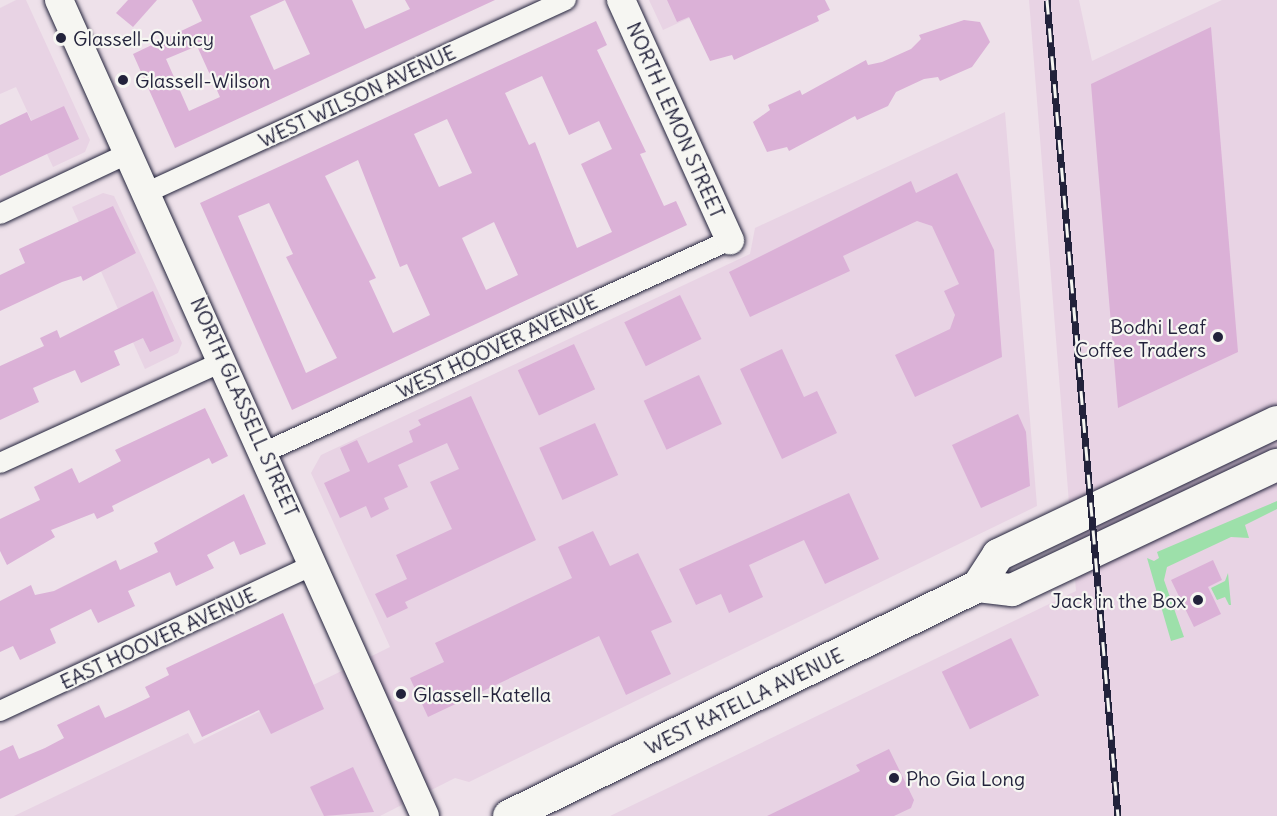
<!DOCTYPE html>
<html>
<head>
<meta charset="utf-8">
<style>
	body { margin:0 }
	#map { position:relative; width:1277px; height:816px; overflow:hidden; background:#eee1ea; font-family:Delius,sans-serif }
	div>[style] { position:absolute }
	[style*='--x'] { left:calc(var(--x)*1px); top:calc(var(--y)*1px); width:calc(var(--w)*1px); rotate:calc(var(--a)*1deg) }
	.built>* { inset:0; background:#e8d3e4 }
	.green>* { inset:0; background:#9de0aa }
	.building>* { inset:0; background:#dbb1d7; transform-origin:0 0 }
	.roads { filter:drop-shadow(0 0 2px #22223b) drop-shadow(0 0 2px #22223b) }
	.street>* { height:20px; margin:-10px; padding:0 10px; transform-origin:10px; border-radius:10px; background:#f6f6f2 }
	.secondary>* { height:28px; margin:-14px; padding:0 14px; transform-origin:14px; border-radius:14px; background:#f6f6f2 }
	.primary>* { height:32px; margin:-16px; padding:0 16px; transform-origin:16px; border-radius:16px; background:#f6f6f2 }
	.rail>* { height:7px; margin-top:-3.5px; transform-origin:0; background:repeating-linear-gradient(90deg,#f6f6f2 0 14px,#22223b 0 28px); box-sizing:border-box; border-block:2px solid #22223b }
	.dots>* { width:16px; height:16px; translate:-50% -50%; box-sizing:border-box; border:3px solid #f6f6f2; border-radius:50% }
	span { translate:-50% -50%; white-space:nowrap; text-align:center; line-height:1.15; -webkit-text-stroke:4.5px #f6f6f2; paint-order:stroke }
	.poi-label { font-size:20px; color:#22223b }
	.left { translate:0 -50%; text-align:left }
	.right { translate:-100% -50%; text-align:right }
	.street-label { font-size:20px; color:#22223b }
</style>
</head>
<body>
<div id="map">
	<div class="built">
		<div style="clip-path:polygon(16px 0,26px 0,90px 140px,85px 152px,53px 167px,16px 87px,0 94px,0 8px)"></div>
		<div style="clip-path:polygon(649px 0,728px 0,663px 30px)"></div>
		<div style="clip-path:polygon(1029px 0,1079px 0,1092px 61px,1222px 0,1277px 0,1277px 816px,610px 816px,1076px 591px)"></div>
		<div style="clip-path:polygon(1005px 112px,1037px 506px,469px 782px,455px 778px,380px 816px,14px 816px,188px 733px,194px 744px,390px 647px,311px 473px,321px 455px,750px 254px,755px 228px)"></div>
		<div style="clip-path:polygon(103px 193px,114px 196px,182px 343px,178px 353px,145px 369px,72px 207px)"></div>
	</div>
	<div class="green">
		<div style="clip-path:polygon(1277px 501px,1277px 509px,1245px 525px,1249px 538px,1231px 537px,1167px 567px,1164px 580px,1184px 637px,1171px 641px,1147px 558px,1154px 561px,1159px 558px,1157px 552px)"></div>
		<div style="clip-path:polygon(1228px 573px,1231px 605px,1229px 605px,1225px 597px,1217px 600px,1211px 588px,1225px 581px)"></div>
	</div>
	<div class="building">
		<div style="clip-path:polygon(128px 0,157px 0,133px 27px,116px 13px)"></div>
		<div style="clip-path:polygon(evenodd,192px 0,352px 0,365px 29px,410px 9px,405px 0,495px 0,175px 148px,133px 54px,202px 21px,192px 0,285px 0,310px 54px,274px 70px,250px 16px,285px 0,192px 0,197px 46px,220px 97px,189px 111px,166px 59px,197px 46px)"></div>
		<div style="clip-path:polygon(667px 0,825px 0,830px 10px,817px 16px,819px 21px,734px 60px,732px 55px,710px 61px,689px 17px,677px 22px)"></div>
		<div style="clip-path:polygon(964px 20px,980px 22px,990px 42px,972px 67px,940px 81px,938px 77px,924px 79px,896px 92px,888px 106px,857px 120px,855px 116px,789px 151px,787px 147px,767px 152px,753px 122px,770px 110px,768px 105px,800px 90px,802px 95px,866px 60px,868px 65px,882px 62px,911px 49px,921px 39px,919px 35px)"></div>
		<div style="clip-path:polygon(evenodd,596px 21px,607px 45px,597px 50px,646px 152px,640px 154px,664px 206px,676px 201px,687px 225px,292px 410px,200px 203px,596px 21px,542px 76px,569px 135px,599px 121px,612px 149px,581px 164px,612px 232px,577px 248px,535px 142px,529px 145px,505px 93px,542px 76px,596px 21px,447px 119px,472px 173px,439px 187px,414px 134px,447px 119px,596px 21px,358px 160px,400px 267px,407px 264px,430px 315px,393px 333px,369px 281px,376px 278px,325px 176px,358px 160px,596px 21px,269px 203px,293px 254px,286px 257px,337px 358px,306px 373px,238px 216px,269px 203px,596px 21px,494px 222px,518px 275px,486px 290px,462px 238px,494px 222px)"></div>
		<div style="clip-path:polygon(1211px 27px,1238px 352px,1118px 408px,1091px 84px)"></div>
		<div style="clip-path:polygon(64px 106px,79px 139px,0 176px,0 125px,27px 112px,31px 121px)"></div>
		<div style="clip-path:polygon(957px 173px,994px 250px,1002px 357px,915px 397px,895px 355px,950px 329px,955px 315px,944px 291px,959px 284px,932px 226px,917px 221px,843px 256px,850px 271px,750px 317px,729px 272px,911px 181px,916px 193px)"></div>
		<div style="clip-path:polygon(113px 206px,136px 253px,83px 281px,81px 276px,62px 282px,0 311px,0 275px,25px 263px,19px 249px)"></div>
		<div style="clip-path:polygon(153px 291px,174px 341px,150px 352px,143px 338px,114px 351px,120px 365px,81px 383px,75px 370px,51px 380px,33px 388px,39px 402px,0 420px,0 366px,44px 346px,40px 338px,57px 330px,60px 338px)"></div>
		<div style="left:680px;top:295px;width:49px;height:62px;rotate:64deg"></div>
		<div style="left:574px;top:344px;width:50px;height:62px;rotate:65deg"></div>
		<div style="clip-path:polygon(782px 349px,804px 397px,817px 391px,837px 433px,782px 459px,740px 369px)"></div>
		<div style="left:699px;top:375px;width:54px;height:61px;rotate:65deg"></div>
		<div style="clip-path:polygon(471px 396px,536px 540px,405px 602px,408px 608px,387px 618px,375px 594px,407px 579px,396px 555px,452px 529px,430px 482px,459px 469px,447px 443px,398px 465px,408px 487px,384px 498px,389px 509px,371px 518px,366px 506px,340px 518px,324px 483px,350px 471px,340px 448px,357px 440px,368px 463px,413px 442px,409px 431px,421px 425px,418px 420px)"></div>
		<div style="clip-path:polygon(205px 408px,228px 456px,212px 464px,209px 458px,112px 506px,114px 511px,97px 519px,94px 513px,51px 530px,55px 537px,7px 565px,0 551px,0 519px,40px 500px,34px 487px,72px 468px,79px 483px,121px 461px,115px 450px)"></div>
		<div style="clip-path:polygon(1018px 414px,1026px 432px,1030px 486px,981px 508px,952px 445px)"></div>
		<div style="left:595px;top:423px;width:57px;height:61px;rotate:66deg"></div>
		<div style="clip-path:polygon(849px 493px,879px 559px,825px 584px,804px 540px,749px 565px,763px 597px,729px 613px,721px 594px,696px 605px,679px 569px)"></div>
		<div style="clip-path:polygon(244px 494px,266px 544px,240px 555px,234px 541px,207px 555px,214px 568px,176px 586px,170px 572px,128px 591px,135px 606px,98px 623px,91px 609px,50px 629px,56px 643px,20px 660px,13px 646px,0 652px,0 601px,31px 585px,35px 595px,54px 591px,116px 560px,120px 570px,158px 552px,154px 543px)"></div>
		<div style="clip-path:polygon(593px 531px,610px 566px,638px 553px,672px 622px,651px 631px,671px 674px,626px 695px,599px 636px,428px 717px,410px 678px,444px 662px,435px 643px,572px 578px,558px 547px)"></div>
		<div style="clip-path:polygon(1213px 560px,1222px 580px,1208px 587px,1221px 614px,1194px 627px,1171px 580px)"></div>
		<div style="clip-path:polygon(283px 613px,324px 709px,271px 734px,259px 710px,202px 737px,189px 710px,0 799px,0 751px,13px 745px,19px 759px,45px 748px,64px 738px,57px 725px,99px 705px,105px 718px,125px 709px,150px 697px,145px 687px,169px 675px,166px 668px)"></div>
		<div style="left:1011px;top:638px;width:64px;height:77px;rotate:64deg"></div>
		<div style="clip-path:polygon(889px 749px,914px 800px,911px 808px,894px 816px,767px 816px,860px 771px,856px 765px)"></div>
		<div style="clip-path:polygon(353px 767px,374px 812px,324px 816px,310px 787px)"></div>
	</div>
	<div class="roads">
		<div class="street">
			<div style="--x:148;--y:192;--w:460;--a:-24.7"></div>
			<div style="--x:0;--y:214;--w:143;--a:-25.3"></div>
			<div style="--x:265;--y:452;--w:511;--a:-24.51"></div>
			<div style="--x:0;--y:463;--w:246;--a:-24.5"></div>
			<div style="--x:0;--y:711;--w:348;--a:-25"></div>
		</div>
		<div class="secondary">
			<div style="--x:59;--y:0;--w:894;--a:65.84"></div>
			<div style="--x:621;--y:0;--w:264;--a:65.6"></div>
		</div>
		<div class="primary">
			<div style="--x:978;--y:586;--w:34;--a:7"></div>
			<div style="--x:1012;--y:590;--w:293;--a:-25.3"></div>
			<div style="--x:509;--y:816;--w:522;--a:-26.12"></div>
			<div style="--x:978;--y:586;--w:37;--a:-57"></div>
			<div style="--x:998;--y:555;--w:309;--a:-25.5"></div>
		</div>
	</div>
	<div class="rail">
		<div style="--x:1047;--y:0;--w:819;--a:85.03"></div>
	</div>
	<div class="dots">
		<div style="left:61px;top:38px;background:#22223b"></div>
		<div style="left:123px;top:80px;background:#22223b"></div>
		<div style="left:1218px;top:337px;background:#22223b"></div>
		<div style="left:1198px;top:600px;background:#22223b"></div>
		<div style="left:401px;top:694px;background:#22223b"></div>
		<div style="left:894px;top:778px;background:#22223b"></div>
	</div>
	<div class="poi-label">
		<span class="left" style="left:73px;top:38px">Glassell-Quincy</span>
		<span class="left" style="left:135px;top:80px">Glassell-Wilson</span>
		<span class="right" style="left:1206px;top:338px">Bodhi Leaf<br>Coffee Traders</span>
		<span class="right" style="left:1186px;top:600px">Jack in the Box</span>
		<span class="left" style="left:413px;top:694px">Glassell-Katella</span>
		<span class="left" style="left:906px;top:778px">Pho Gia Long</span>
	</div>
	<div class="street-label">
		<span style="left:357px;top:96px;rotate:-25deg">WEST WILSON AVENUE</span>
		<span style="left:676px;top:120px;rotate:66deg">NORTH LEMON STREET</span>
		<span style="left:497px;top:346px;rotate:-25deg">WEST HOOVER AVENUE</span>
		<span style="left:245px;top:407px;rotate:66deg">NORTH GLASSELL STREET</span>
		<span style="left:158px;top:638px;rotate:-25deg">EAST HOOVER AVENUE</span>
		<span style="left:744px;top:701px;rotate:-26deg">WEST KATELLA AVENUE</span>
	</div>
</div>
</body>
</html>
